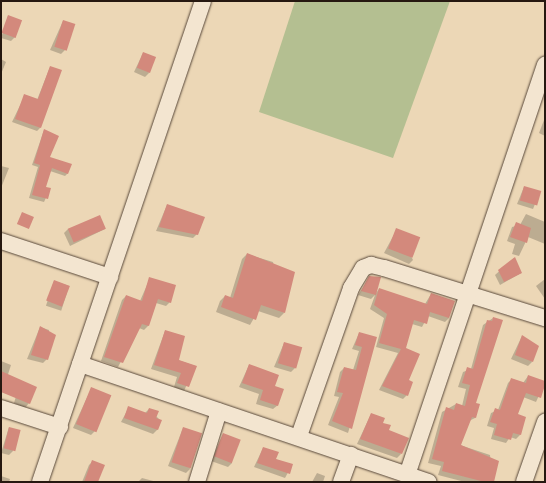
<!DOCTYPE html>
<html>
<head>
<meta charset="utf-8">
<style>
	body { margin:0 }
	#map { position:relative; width:546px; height:483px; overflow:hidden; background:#ecd7b6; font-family:"IM FELL Great Primer",serif }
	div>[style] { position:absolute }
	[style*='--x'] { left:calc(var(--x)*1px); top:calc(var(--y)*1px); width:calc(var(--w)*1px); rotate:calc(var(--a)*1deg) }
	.green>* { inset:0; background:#b4bf91 }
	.shadow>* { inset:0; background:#0003; transform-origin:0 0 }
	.building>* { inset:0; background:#d3897c; transform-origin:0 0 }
	.roads { filter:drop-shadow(0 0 1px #58483a) drop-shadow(0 0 1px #58483a) }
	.minor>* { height:16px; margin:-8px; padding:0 8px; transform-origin:8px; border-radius:8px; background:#f3e5d0 }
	span { translate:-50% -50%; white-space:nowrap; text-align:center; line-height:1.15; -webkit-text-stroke:3px #f3e5d0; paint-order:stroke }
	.frame { position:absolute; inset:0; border:2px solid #261810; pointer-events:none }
</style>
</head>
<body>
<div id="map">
	<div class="green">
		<div style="clip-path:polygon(295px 1px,450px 1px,393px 158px,259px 112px)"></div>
	</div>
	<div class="shadow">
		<div style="clip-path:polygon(8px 16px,15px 37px,11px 41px,1px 38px)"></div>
		<div style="clip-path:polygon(63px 21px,65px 50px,61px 54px,50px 50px)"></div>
		<div style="clip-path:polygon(143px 53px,149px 73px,145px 77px,134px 72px)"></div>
		<div style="clip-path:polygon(1px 59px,6px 62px,1px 74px)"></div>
		<div style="clip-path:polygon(50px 67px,40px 128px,37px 131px,12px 122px,25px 95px,37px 100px)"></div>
		<div style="clip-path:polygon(544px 120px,545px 120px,545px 136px,539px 133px)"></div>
		<div style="clip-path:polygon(44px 130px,49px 158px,68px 173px,65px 176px,50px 171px,45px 187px,50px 189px,44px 202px,29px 198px,38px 167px,32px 165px)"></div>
		<div style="clip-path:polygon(1px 166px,9px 168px,1px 188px)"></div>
		<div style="clip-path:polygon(524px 187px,540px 192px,533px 209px,517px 204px)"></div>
		<div style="clip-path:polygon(167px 205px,197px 234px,193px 238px,156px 231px)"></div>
		<div style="clip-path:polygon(526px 214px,545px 222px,545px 244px,528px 237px,519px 256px,512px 254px,515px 244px,507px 241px,512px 227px,520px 225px)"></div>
		<div style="clip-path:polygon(68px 229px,105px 229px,70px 246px,64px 233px)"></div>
		<div style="clip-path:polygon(397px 229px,413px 260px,409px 264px,384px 253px)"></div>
		<div style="clip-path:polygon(247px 254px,273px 262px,284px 313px,279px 318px,258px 311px,250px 325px,216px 312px,220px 301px,225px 296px,230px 298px,242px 259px)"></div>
		<div style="clip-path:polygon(514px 258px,521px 273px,500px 285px,495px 275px)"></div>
		<div style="clip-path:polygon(370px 277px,376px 293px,379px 289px,425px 304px,431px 294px,449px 318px,445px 322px,428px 316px,422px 327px,412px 324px,405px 348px,407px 395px,403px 399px,379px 390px,398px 353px,376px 347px,384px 318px,370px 309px,375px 295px,371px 299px,358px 295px)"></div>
		<div style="clip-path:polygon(150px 278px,170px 302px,166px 306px,156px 303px,148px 326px,144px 330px,139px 328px,118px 367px,101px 361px,122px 300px,126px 296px,140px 301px)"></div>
		<div style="clip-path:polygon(545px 279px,545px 299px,536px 286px)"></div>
		<div style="left:54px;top:281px;width:16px;height:26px;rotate:18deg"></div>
		<div style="clip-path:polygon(493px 318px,475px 404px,475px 418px,469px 421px,460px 445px,490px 455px,493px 482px,465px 482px,438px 475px,441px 466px,428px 463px,442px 412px,456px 404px,462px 406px,466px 389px,458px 387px,463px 372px,471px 369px,483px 325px)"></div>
		<div style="clip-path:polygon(40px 327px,49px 330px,47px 359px,43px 363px,27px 359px)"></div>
		<div style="clip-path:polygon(165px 331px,178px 360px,195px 366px,184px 391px,174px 387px,177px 377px,151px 369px)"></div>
		<div style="clip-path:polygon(359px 333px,376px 338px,348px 433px,328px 425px,339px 397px,334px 396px,340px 372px,344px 368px,353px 370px,359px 351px,352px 349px)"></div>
		<div style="clip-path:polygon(522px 336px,532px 362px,528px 366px,511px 359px)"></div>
		<div style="clip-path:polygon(284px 343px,295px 368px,291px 372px,274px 367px)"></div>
		<div style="clip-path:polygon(1px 361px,11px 365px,1px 396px)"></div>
		<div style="clip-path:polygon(249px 365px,274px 386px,278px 405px,273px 409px,256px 404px,259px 394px,239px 387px)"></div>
		<div style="clip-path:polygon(528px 376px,545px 382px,536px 402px,523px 397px,517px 415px,520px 435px,516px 439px,510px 437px,506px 443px,491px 439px,494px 428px,487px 426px,491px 413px,498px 410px,508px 383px,512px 379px,523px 383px)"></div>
		<div style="clip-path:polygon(19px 386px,29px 403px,25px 408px,14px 403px)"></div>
		<div style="clip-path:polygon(91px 389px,95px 431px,91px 435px,73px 428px)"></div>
		<div style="clip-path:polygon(129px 407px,145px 413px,149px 409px,160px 420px,157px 430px,153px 434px,121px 422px)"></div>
		<div style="clip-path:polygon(371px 414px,388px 431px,401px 454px,397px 458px,357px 444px)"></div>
		<div style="clip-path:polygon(9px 427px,13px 451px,9px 455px,1px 453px)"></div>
		<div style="clip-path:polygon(183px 428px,190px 469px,186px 473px,168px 466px)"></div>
		<div style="clip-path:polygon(223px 434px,232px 463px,228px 467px,211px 461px)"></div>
		<div style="clip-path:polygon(263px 448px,275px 459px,292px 465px,285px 478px,254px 467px)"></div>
		<div style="clip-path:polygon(93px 461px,97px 482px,82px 482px,89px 465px)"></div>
		<div style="clip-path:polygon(317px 473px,325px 476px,323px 482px,312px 482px)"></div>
		<div style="clip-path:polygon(1px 476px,10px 479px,9px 482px,1px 482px)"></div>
		<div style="clip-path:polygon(142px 478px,157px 482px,138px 482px)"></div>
	</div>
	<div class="building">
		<div style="left:8px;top:15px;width:15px;height:19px;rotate:20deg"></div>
		<div style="left:63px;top:20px;width:13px;height:28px;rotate:18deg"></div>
		<div style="left:143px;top:52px;width:14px;height:17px;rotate:21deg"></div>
		<div style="clip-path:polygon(50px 66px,62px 70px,41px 128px,15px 119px,24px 94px,38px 99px)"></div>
		<div style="clip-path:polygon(44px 129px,59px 136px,50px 157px,72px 164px,68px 174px,52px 168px,46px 187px,51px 188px,48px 199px,32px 195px,40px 165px,34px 163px)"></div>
		<div style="left:524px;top:186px;width:18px;height:15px;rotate:16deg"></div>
		<div style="clip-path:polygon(167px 204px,205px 217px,198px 235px,159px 227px)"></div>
		<div style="left:22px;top:212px;width:13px;height:13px;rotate:23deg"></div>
		<div style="left:100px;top:215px;width:15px;height:35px;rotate:67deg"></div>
		<div style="clip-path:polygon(516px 222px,531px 228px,527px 243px,510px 237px)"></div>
		<div style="left:396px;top:228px;width:26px;height:22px;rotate:21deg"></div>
		<div style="clip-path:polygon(247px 253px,295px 272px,285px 313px,261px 305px,256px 320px,221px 307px,225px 295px,233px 298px)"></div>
		<div style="clip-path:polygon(515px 257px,522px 273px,504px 282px,498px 270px)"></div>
		<div style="clip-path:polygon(369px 276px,381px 277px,376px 295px,361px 291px)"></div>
		<div style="clip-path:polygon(149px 277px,176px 285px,171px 303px,158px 299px,149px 326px,142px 324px,123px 363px,104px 357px,126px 295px,142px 301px)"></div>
		<div style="left:54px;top:280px;width:17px;height:22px;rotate:21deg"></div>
		<div style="clip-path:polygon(379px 288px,427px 304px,431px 293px,455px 301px,449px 318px,430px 312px,427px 324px,414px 320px,406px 348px,420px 354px,409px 380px,413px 382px,408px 396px,382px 386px,401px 349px,379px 343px,387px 314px,374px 305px)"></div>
		<div style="clip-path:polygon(493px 317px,503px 320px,476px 403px,480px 404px,476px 418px,472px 417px,461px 445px,499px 461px,494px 482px,485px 482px,442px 471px,444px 462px,432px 459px,446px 407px,454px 410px,456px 403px,465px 406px,470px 385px,462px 383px,467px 367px,473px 369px,487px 320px,492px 321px)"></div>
		<div style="clip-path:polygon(40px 326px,56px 335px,48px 360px,31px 355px)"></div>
		<div style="clip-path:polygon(165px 330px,185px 336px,179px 360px,197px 366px,189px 387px,177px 383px,181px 373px,154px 365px)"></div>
		<div style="clip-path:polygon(359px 332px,377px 337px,352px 429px,332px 421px,343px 393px,337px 392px,344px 367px,356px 370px,362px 347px,355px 345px)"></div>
		<div style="clip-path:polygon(522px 335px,539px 346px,533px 362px,515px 355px)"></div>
		<div style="left:284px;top:342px;width:19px;height:22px;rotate:16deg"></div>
		<div style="clip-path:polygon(249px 364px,279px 375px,275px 386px,284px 389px,278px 406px,260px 400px,263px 390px,242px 383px)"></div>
		<div style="clip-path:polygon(1px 371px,37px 387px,30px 404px,1px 392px)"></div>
		<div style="clip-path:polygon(528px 375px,545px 381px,545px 385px,541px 398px,526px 393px,518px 414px,526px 417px,521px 435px,513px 433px,511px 440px,494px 435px,497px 424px,490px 422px,495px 408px,500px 410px,511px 378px,526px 383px)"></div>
		<div style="left:91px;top:387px;width:22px;height:40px;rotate:22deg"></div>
		<div style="clip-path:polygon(128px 406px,147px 413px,149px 408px,159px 411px,156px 418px,162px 420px,158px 430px,124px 418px)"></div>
		<div style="clip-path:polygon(371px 413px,385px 418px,383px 423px,391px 425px,389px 430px,409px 438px,402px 454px,360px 439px)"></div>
		<div style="left:9px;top:427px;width:12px;height:22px;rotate:14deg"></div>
		<div style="left:183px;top:427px;width:20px;height:37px;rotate:18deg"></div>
		<div style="left:223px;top:433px;width:19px;height:25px;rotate:21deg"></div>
		<div style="clip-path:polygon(263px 447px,279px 452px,276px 459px,293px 464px,290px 474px,257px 463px)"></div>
		<div style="clip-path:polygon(92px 460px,105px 465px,98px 482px,84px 482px)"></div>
	</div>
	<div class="roads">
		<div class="minor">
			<div style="--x:1;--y:241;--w:115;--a:18.3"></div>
			<div style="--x:80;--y:364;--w:368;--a:18.7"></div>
			<div style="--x:1;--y:408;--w:62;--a:17.9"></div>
			<div style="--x:299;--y:436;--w:157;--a:-70.6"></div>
			<div style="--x:351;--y:288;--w:23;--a:-59"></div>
			<div style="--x:363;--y:268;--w:9;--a:-21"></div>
			<div style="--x:371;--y:265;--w:13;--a:13"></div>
			<div style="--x:384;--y:268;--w:169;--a:17.3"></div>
			<div style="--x:407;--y:475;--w:433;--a:-71.4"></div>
			<div style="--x:40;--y:482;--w:508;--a:-71.28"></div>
			<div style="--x:197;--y:482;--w:74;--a:-72.8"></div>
			<div style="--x:341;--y:482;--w:29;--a:-70"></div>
			<div style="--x:524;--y:482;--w:64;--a:-70.7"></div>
		</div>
	</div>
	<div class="frame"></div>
</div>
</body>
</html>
